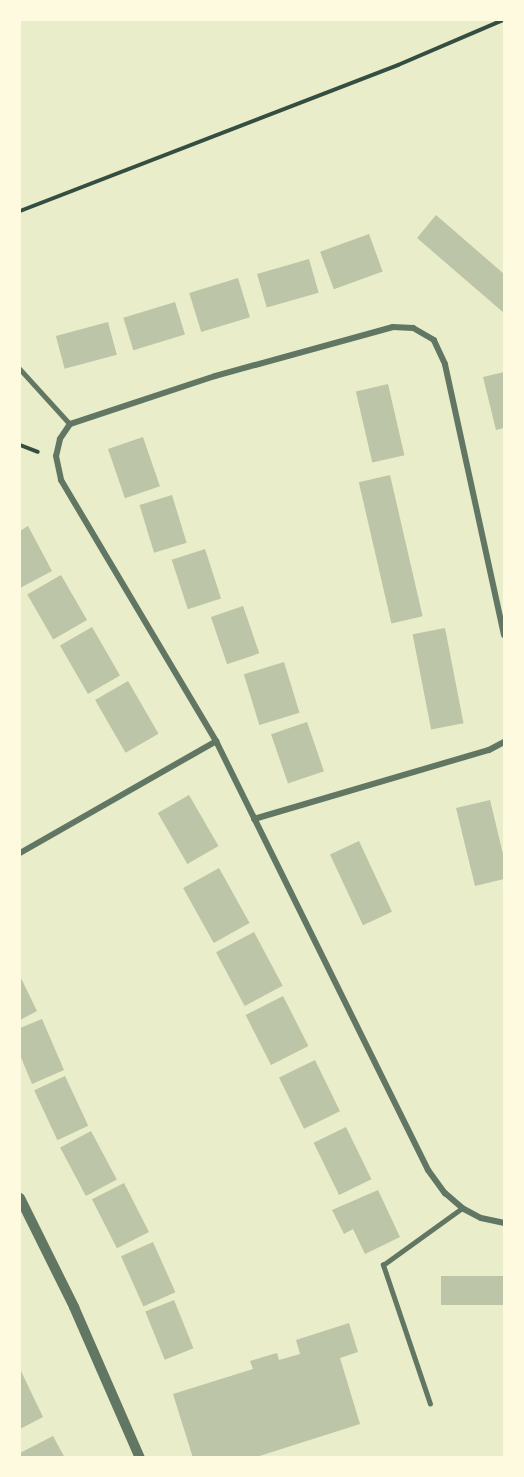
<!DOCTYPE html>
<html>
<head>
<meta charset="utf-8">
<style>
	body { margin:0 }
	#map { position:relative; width:524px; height:1477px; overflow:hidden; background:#e9edc9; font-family:Manrope,sans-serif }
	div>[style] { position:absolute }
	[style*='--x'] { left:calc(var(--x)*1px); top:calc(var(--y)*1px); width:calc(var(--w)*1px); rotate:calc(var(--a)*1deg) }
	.building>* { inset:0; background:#bcc5a7; transform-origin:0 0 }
	.path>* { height:4px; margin:-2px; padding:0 2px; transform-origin:2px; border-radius:2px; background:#344e41 }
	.service>* { height:4.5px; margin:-2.25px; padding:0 2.25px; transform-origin:2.25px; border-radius:2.25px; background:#617663 }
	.minor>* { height:6px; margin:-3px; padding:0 3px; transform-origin:3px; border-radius:3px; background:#617663 }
	.tertiary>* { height:10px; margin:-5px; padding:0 5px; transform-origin:5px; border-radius:5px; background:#617663 }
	span { translate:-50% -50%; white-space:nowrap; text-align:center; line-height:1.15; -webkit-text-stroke:5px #fefae0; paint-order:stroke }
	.frame { position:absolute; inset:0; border:21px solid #fefae0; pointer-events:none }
</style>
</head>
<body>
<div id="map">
	<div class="building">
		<div style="clip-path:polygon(436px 215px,504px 274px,504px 313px,417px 238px)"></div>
		<div style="left:369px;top:234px;width:40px;height:52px;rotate:70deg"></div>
		<div style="left:309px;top:259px;width:35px;height:54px;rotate:74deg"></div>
		<div style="left:238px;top:278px;width:41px;height:51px;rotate:73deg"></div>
		<div style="left:175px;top:302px;width:34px;height:54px;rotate:73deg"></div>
		<div style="left:108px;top:322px;width:34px;height:54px;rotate:75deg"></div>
		<div style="clip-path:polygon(504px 372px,504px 428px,496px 430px,483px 377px)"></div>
		<div style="left:388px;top:384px;width:73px;height:33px;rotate:77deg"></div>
		<div style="left:143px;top:437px;width:52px;height:37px;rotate:71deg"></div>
		<div style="left:390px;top:475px;width:145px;height:32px;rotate:77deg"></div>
		<div style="left:172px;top:495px;width:50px;height:34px;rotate:73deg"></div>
		<div style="clip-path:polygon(28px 526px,52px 571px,20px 588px,20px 531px)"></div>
		<div style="left:205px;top:549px;width:52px;height:35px;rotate:72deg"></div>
		<div style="left:61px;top:575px;width:52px;height:39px;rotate:60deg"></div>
		<div style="left:243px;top:606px;width:50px;height:34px;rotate:71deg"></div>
		<div style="left:92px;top:627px;width:56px;height:37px;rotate:60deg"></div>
		<div style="left:445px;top:628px;width:97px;height:33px;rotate:79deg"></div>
		<div style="left:284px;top:662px;width:53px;height:42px;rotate:73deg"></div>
		<div style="left:128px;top:681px;width:61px;height:38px;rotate:60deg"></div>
		<div style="left:307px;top:722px;width:52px;height:38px;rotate:71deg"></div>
		<div style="left:189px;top:795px;width:59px;height:36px;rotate:60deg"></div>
		<div style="clip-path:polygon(490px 800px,504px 858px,504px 879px,475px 886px,456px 808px)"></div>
		<div style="left:359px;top:841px;width:78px;height:32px;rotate:65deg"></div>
		<div style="left:219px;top:868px;width:63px;height:41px;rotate:61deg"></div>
		<div style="left:254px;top:932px;width:61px;height:43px;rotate:62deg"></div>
		<div style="clip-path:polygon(20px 976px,37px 1011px,20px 1020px)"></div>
		<div style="left:283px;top:996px;width:56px;height:42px;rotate:63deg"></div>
		<div style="clip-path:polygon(42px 1019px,64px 1070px,32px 1084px,20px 1055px,20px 1028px)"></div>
		<div style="left:315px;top:1060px;width:57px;height:40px;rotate:64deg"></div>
		<div style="left:65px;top:1076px;width:55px;height:34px;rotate:65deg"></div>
		<div style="left:346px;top:1127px;width:58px;height:36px;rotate:64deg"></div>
		<div style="left:91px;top:1131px;width:55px;height:35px;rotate:62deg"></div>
		<div style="left:124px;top:1183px;width:55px;height:36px;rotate:63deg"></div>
		<div style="clip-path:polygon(378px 1190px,400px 1237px,365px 1254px,353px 1229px,344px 1234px,332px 1210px)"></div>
		<div style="left:153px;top:1242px;width:55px;height:35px;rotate:66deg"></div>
		<div style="left:441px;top:1276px;width:63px;height:29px"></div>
		<div style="left:174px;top:1300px;width:52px;height:31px;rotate:68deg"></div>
		<div style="clip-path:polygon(349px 1323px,358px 1352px,340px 1358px,360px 1424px,253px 1458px,193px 1458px,173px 1394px,253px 1369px,250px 1361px,277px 1353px,279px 1360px,300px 1354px,296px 1340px)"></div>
		<div style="clip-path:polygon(20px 1369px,43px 1417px,20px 1429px)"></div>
		<div style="clip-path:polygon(53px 1436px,65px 1458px,22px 1458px,20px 1453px)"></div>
	</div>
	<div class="path">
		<div style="--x:20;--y:211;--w:405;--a:-21.1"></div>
		<div style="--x:398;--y:65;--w:114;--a:-23.2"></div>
		<div style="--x:20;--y:445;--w:19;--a:21"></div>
	</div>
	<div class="service">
		<div style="--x:20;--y:369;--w:74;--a:47.7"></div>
		<div style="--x:430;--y:1404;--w:147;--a:-108.7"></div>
		<div style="--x:383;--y:1265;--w:97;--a:-35.8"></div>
	</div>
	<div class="minor">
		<div style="--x:504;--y:635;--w:277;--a:-102.3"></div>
		<div style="--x:445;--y:364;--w:26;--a:-115"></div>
		<div style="--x:434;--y:340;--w:24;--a:-150"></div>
		<div style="--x:413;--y:328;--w:20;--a:-177"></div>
		<div style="--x:393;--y:327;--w:185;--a:164.6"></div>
		<div style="--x:215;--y:376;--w:153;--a:161.7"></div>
		<div style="--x:70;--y:424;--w:18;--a:124"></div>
		<div style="--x:60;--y:439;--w:17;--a:103"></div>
		<div style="--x:56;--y:456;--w:25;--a:78"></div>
		<div style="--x:61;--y:480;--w:304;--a:59.3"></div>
		<div style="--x:216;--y:741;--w:479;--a:63.7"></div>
		<div style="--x:428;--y:1170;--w:29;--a:54"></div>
		<div style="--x:445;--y:1193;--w:23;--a:41"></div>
		<div style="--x:462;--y:1208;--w:21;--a:28"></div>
		<div style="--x:481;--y:1218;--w:24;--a:12"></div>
		<div style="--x:254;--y:819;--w:245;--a:-16.4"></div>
		<div style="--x:489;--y:750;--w:17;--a:-28"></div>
		<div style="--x:20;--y:853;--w:226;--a:-29.7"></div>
	</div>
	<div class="tertiary">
		<div style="--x:20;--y:1198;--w:122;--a:63.6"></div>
		<div style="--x:74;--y:1307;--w:165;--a:66.4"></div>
	</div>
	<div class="frame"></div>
</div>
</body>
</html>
